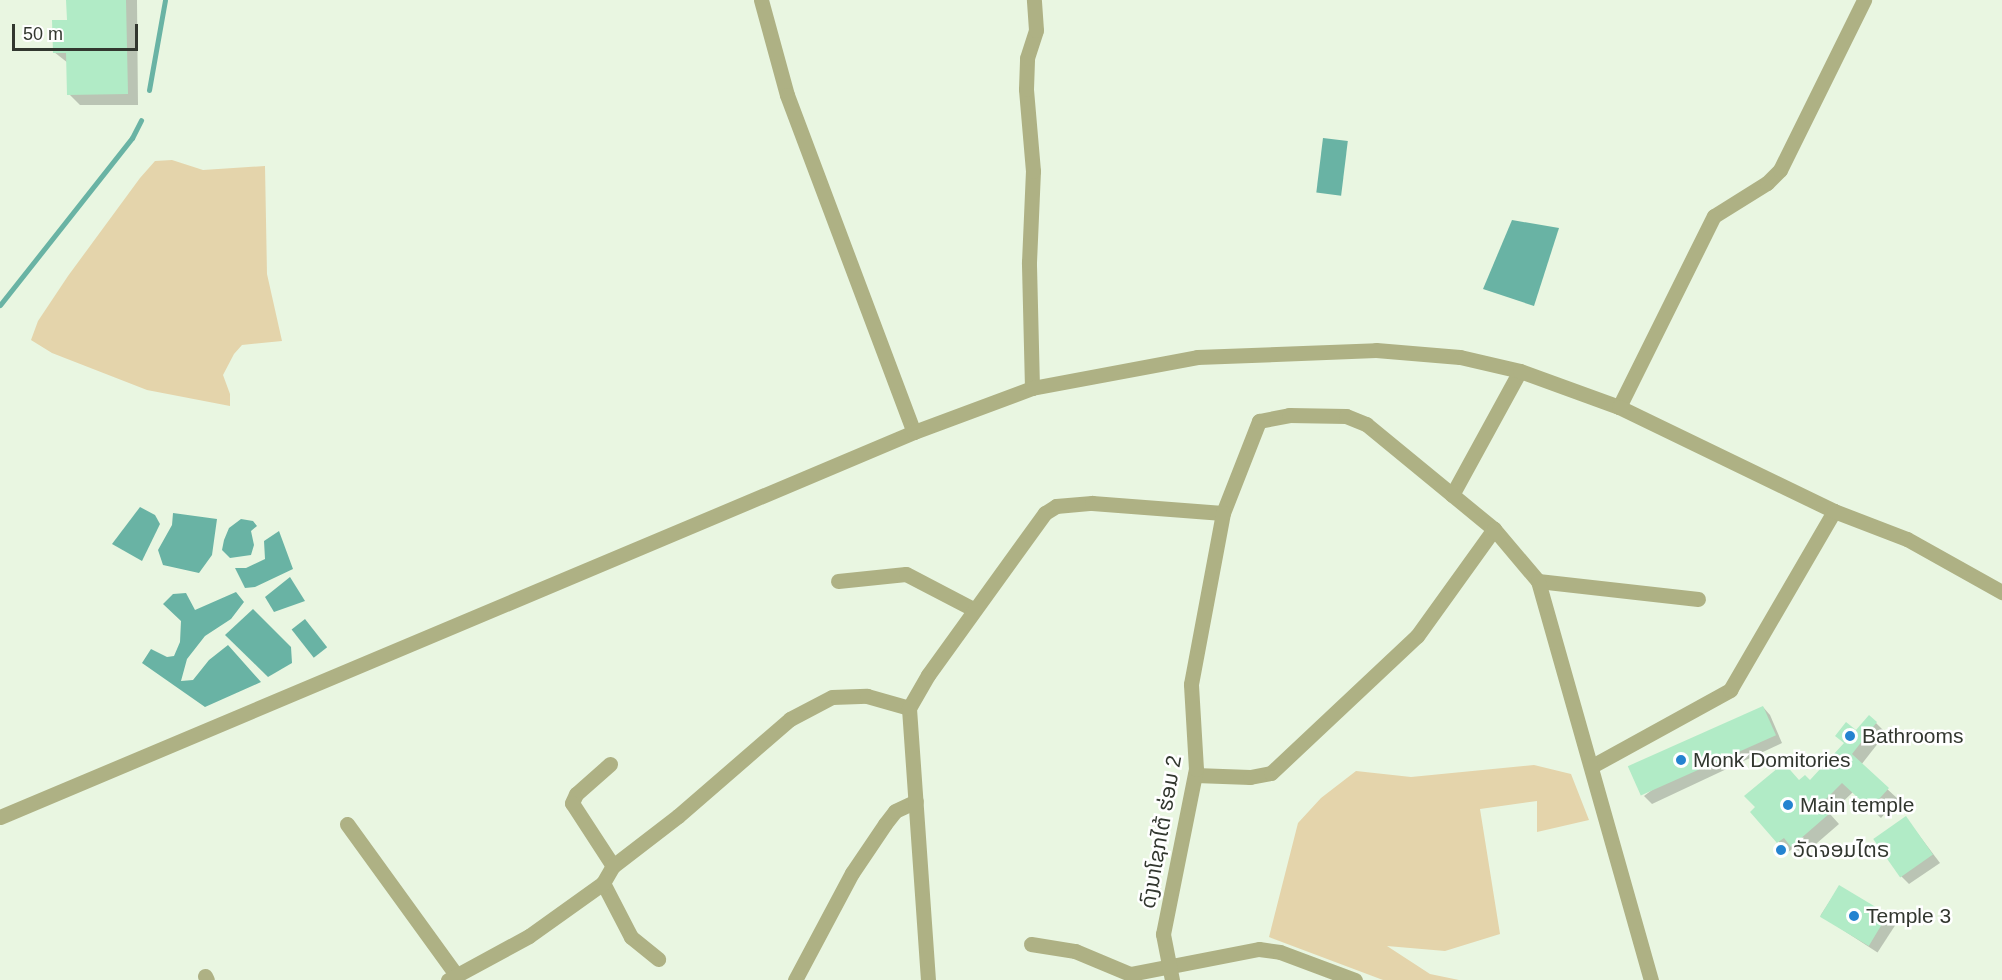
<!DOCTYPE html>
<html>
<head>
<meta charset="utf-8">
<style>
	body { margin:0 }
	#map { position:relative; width:2002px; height:980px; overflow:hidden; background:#e9f6e1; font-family:Helvetica,"Noto Sans Lao",sans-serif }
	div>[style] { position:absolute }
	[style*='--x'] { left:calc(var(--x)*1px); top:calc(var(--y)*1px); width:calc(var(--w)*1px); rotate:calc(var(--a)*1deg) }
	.green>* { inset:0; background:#e4d4ab }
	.water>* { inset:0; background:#69b3a4; transform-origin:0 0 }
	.shadow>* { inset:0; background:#0003; transform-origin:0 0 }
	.stream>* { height:5px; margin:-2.5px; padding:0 2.5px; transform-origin:2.5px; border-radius:2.5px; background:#69b3a4 }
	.building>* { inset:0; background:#b1ebc6; transform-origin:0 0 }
	.minor>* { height:15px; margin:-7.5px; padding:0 7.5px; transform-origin:7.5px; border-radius:7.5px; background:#aeb184 }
	.dots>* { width:16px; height:16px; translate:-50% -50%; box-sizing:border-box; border:3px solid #fff; border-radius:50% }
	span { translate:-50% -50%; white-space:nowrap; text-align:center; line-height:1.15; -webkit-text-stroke:5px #fff; paint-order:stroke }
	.poi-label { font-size:21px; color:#32372f }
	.left { translate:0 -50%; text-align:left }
	.street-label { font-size:21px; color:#32372f }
	.scale { position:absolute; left:12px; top:24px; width:126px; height:27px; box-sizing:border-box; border:3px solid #32372f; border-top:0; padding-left:8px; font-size:18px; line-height:21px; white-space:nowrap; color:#32372f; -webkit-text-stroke:4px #fff; paint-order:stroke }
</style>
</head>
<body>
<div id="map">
	<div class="green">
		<div style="clip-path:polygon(172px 160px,203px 170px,265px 166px,267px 274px,282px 341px,242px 345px,234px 354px,223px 375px,230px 394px,230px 406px,147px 390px,52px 353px,31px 340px,38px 321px,68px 276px,140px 178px,155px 161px)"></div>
		<div style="clip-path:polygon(1534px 765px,1571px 774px,1589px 820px,1537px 832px,1537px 801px,1480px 809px,1500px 934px,1445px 951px,1387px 946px,1430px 974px,1459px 980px,1383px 980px,1269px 937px,1298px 823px,1321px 798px,1356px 771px,1411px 777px)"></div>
	</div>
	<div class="water">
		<div style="left:1323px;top:138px;width:25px;height:55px;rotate:7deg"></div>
		<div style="clip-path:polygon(1512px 220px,1559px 228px,1534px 306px,1483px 289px)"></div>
		<div style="clip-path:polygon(140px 507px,155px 515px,160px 524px,142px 561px,112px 544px)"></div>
		<div style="clip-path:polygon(173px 513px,217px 519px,212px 555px,199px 573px,163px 565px,158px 550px,172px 525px)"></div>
		<div style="clip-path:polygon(241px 519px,253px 521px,257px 526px,251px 531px,254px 545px,251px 555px,230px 558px,222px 550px,224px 540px,229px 528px)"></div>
		<div style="clip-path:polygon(279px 531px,293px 569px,255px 587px,245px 588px,235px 568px,246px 568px,265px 559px,264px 541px)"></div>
		<div style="clip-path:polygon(290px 577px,305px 601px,274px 612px,265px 597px)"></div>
		<div style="clip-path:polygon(236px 592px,244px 602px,231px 619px,205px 636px,187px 659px,181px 681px,193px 680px,209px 660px,228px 645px,261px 682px,205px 707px,142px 663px,151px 649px,167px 657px,174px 656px,180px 642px,181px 621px,163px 604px,173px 594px,186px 593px,195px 610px)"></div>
		<div style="clip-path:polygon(253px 609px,291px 647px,292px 663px,268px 677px,225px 635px)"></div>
		<div style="left:305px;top:619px;width:36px;height:17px;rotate:52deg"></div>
	</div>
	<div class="shadow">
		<div style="clip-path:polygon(68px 0,137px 0,138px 105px,80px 105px,69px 94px,68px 63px,54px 52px,68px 22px)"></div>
		<div style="clip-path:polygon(1763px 707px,1770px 715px,1782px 743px,1652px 804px,1644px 796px)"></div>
		<div style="clip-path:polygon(1876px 723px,1886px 733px,1861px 765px,1898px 799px,1881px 818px,1853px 792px,1830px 814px,1839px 824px,1802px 856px,1794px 848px,1788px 852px,1752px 812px,1800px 782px,1810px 782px,1857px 732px)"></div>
		<div style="clip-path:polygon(1906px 818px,1940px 863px,1909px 884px,1901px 876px)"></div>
		<div style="left:1839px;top:887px;width:68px;height:34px;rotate:33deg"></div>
	</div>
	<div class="stream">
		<div style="--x:149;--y:90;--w:91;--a:-79.9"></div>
		<div style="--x:0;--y:305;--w:213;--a:-51.7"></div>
		<div style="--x:132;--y:138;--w:20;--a:-63"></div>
	</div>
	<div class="building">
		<div style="clip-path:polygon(66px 0,126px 0,128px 94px,67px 95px,66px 53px,53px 53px,52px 20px,67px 20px)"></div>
		<div style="left:1763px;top:706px;width:32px;height:148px;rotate:66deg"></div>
		<div style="clip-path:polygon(1869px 715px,1877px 722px,1852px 754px,1889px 788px,1870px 809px,1842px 783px,1821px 804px,1830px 813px,1791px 847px,1784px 838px,1777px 843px,1750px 812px,1755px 807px,1744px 796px,1784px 763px,1799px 780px,1805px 775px,1810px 780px,1844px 743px,1835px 736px,1846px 722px,1856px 730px)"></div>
		<div style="left:1906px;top:816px;width:47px;height:40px;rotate:55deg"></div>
		<div style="left:1839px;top:885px;width:57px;height:37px;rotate:31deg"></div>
	</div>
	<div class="minor">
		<div style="--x:761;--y:0;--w:98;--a:74.7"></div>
		<div style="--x:787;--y:95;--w:360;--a:69.4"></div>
		<div style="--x:1032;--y:388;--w:126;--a:-91.4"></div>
		<div style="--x:1029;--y:262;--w:91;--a:-87.5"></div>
		<div style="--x:1033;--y:171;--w:82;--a:-94.9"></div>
		<div style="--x:1026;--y:89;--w:31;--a:-88"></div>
		<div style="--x:1027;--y:58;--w:29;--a:-72"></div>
		<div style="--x:1036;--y:30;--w:30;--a:-94"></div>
		<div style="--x:1619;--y:407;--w:213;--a:-63.6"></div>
		<div style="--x:1714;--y:216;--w:62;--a:-31.9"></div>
		<div style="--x:1767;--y:183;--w:18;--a:-45"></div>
		<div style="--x:1780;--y:170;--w:190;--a:-63.7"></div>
		<div style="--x:1452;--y:495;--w:141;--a:-61.3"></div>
		<div style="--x:838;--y:581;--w:68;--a:-5.9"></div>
		<div style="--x:906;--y:574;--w:76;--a:27.6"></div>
		<div style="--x:1538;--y:581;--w:161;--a:6.4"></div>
		<div style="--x:610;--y:764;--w:45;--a:138.6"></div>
		<div style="--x:576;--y:794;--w:10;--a:114"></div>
		<div style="--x:572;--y:803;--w:75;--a:56.9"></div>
		<div style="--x:1592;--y:766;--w:158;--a:-28.8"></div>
		<div style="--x:1730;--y:690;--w:207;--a:-59.8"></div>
		<div style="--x:1195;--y:775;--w:55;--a:2.1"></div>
		<div style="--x:1250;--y:777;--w:21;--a:-11"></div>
		<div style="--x:1271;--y:773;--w:200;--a:-43.2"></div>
		<div style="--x:1417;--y:636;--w:132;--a:-54.3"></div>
		<div style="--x:0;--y:817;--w:992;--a:-22.84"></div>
		<div style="--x:914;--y:432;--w:126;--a:-20.4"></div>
		<div style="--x:1032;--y:388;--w:168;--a:-10.6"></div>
		<div style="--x:1197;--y:357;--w:179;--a:-2.2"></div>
		<div style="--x:1376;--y:350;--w:84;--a:4.8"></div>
		<div style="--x:1460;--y:357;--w:62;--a:13.1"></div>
		<div style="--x:1520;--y:371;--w:105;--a:20"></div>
		<div style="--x:1619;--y:407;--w:239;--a:25.8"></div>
		<div style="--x:1834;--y:511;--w:78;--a:21"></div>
		<div style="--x:1907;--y:539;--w:109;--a:29.2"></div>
		<div style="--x:347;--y:824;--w:188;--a:54.1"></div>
		<div style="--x:603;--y:883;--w:61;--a:62.6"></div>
		<div style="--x:631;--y:937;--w:35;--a:39"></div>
		<div style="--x:1031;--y:944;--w:45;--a:9"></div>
		<div style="--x:1075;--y:951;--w:60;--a:22.7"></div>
		<div style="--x:1130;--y:974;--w:131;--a:-11"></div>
		<div style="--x:1259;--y:949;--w:21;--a:8"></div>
		<div style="--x:1280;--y:952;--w:80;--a:20.5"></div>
		<div style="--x:205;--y:976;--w:4;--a:63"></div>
		<div style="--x:448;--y:980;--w:92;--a:-28.5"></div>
		<div style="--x:529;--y:936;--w:91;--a:-35.6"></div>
		<div style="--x:603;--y:883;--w:20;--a:-60"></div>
		<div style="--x:613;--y:866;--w:82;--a:-37.6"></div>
		<div style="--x:678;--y:816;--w:148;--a:-40.9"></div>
		<div style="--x:790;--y:719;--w:47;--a:-27.6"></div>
		<div style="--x:832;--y:697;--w:35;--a:-2"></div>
		<div style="--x:867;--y:696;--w:44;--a:15.9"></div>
		<div style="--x:795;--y:980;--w:121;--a:-62"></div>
		<div style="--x:852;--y:873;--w:59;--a:-56"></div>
		<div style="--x:885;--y:824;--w:16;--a:-52"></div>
		<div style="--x:895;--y:811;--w:23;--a:-25"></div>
		<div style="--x:928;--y:980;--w:273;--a:-94"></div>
		<div style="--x:909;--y:708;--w:38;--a:-60"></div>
		<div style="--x:928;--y:675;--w:200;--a:-54.2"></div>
		<div style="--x:1045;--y:513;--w:13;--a:-32"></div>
		<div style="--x:1056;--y:506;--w:36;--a:-5"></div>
		<div style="--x:1092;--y:503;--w:131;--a:4.4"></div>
		<div style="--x:1223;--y:513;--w:99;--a:-68.6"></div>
		<div style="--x:1259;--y:421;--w:31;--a:-11"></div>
		<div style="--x:1289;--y:415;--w:57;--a:1"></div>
		<div style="--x:1346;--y:416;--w:22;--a:22"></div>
		<div style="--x:1366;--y:424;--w:166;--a:39.4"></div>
		<div style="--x:1494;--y:529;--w:68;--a:49.8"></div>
		<div style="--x:1538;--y:581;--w:415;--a:74.2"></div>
		<div style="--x:1172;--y:980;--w:47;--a:-101.1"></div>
		<div style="--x:1163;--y:934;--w:168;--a:-78.7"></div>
		<div style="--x:1196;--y:769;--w:85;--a:-93.4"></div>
		<div style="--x:1191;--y:684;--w:174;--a:-79.4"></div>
	</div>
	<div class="dots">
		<div style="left:1850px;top:736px;background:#2483d0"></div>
		<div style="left:1681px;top:760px;background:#2483d0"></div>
		<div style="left:1788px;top:805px;background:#2483d0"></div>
		<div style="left:1781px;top:850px;background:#2483d0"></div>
		<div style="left:1854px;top:916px;background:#2483d0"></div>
	</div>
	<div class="poi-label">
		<span class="left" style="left:1862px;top:736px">Bathrooms</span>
		<span class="left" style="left:1693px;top:760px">Monk Domitories</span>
		<span class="left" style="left:1800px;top:805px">Main temple</span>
		<span class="left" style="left:1793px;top:850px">ວັດຈອມໄຕຣ</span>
		<span class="left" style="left:1866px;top:916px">Temple 3</span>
	</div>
	<div class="street-label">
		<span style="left:1161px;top:832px;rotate:-80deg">ດົງນາໂຊກໄຕ້ ຮ່ອມ 2</span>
	</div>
	<div class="scale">50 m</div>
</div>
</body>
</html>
